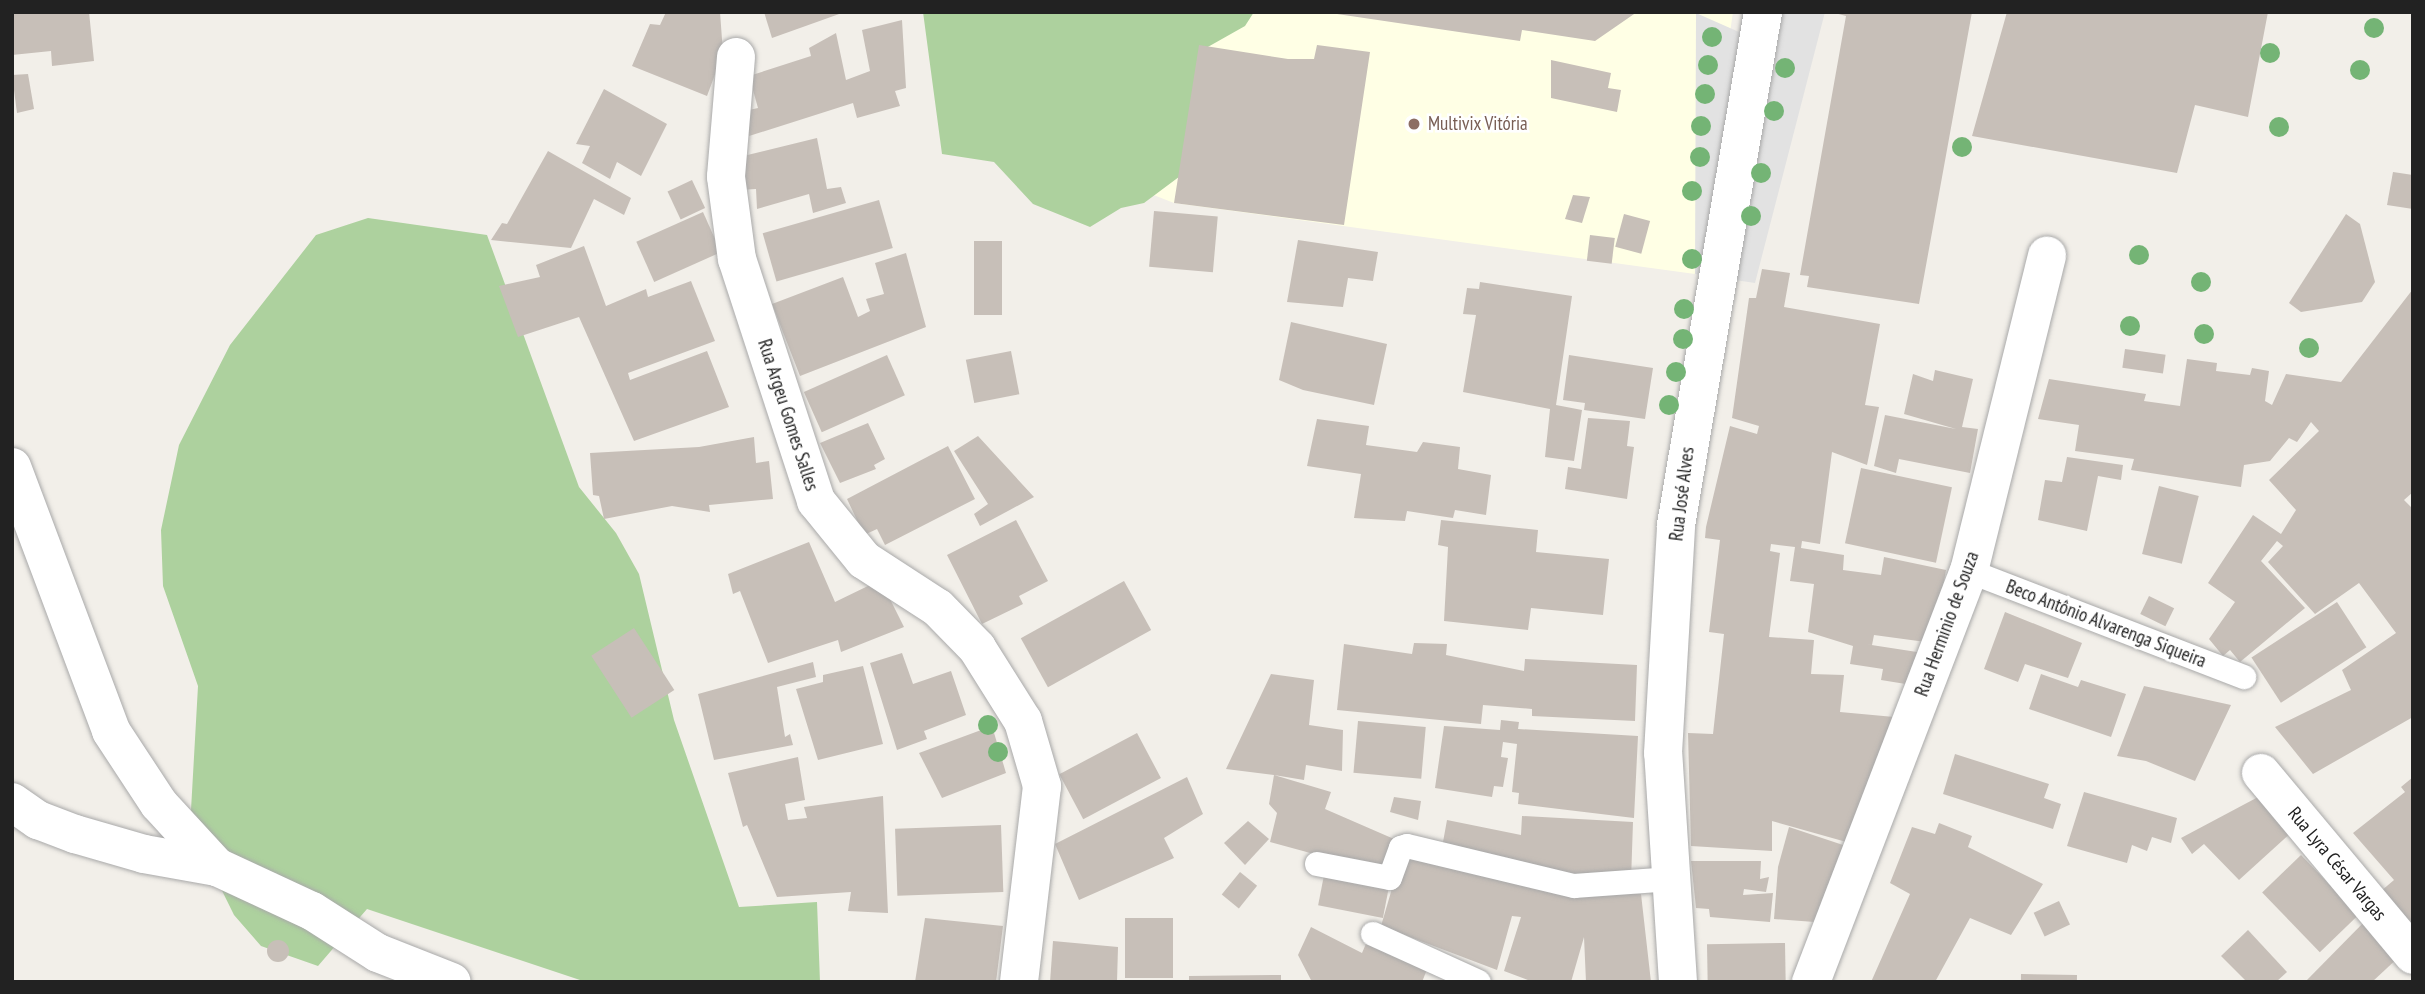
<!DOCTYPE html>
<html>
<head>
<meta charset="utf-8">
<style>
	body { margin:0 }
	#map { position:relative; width:2425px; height:994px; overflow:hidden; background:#f2efe9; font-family:"PT Sans Narrow",sans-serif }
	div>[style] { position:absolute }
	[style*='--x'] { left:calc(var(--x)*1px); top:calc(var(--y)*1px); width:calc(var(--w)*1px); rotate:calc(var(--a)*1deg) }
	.education>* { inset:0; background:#ffffe5 }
	.forest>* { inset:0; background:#add19e }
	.parking>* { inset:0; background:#e2e2e2 }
	.building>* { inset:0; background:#c7bfb8; transform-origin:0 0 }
	.round { border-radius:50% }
	.roads { filter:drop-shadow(0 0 2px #a9a9a9) drop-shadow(0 0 2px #a9a9a9) }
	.service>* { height:24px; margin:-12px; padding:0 12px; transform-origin:12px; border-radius:12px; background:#fff }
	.minor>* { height:38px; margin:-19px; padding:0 19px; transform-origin:19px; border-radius:19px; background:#fff }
	.trees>* { width:20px; height:20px; margin:-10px; border-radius:50%; background:#74b475 }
	.dots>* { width:19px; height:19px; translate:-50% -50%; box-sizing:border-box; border:4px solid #fff; border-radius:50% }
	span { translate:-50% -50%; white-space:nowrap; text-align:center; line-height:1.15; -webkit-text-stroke:5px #fff; paint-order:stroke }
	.education-label { font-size:19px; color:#785e54 }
	.left { translate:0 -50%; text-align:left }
	.street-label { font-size:19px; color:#222 }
	.frame { position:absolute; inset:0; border:14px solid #222; pointer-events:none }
</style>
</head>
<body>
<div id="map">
	<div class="education">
		<div style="clip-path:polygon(1122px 12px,1733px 12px,1695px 274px,1174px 203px,1105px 176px)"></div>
	</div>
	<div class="forest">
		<div style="clip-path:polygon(923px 12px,1254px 12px,1245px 26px,1206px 48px,1203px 159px,1144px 203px,1121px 208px,1090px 227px,1033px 204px,994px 162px,942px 154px)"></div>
		<div style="clip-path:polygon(368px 218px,487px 235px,579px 487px,616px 533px,639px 574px,674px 720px,739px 907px,817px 902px,820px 982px,586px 982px,367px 909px,318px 966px,261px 946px,234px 915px,199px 844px,191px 810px,198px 686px,163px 586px,161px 530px,179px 445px,230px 345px,316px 235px)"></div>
	</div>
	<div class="parking">
		<div style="clip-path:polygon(1743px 12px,1825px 12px,1755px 283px,1695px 274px,1696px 13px,1739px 32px)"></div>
	</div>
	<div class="building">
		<div style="clip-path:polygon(12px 12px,89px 12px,94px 61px,52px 66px,51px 51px,12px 55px)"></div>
		<div style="clip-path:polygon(666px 12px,720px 12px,723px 53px,707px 96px,632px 66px,650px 24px,660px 25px)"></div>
		<div style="clip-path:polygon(764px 12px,842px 12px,842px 13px,772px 38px)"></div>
		<div style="clip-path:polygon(1637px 12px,1595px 41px,1522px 30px,1520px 41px,1337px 14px)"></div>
		<div style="clip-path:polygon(1831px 12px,1972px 12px,1919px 304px,1807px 287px,1809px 276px,1800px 275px,1846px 16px)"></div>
		<div style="clip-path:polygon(2007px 12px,2268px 12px,2248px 117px,2195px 105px,2177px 173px,1972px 136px)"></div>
		<div style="clip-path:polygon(902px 20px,906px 88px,895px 91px,900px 106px,857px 118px,853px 103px,749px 136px,740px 112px,758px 108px,749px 76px,811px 56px,809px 48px,836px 33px,846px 80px,870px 71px,862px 30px)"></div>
		<div style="clip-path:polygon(1199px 45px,1288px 59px,1314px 59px,1317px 45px,1370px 52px,1344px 225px,1174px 203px)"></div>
		<div style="clip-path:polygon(1551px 60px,1611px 73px,1608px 88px,1621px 90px,1617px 112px,1551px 98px)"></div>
		<div style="clip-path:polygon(28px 74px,34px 109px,17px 113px,12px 75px)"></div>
		<div style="clip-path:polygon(604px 89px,667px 124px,641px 176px,617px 162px,610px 179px,582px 163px,590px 146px,576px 144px)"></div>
		<div style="clip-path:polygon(817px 138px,827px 189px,841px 187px,846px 203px,813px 213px,809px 194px,757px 209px,756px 189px,738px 190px,731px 159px)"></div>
		<div style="clip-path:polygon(548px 151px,631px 198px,624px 215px,594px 199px,571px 248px,491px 240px,502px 223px,507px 224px)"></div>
		<div style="clip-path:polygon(2393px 172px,2413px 175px,2413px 209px,2387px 205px)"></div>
		<div style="left:692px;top:180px;width:31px;height:27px;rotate:65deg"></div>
		<div style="clip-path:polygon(1573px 195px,1590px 197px,1582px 223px,1565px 219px)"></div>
		<div style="left:879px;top:200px;width:50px;height:121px;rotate:74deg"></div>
		<div style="left:1154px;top:211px;width:64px;height:56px;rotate:5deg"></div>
		<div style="left:703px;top:212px;width:44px;height:73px;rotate:66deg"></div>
		<div style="left:1624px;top:214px;width:27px;height:34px;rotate:15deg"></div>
		<div style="clip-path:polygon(2346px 214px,2360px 224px,2375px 282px,2362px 302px,2301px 312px,2289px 303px)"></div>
		<div style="left:1590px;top:235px;width:25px;height:26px;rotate:7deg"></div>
		<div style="clip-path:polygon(1298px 240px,1378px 252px,1373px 281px,1348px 278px,1343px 307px,1287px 302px)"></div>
		<div style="left:974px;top:241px;width:28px;height:74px"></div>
		<div style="clip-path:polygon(584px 246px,606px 306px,646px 289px,648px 297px,691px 281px,715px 341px,628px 373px,630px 380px,707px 351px,729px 407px,634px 441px,579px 317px,518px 337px,499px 286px,540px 277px,536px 265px)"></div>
		<div style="clip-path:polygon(906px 253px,926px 327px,800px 376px,772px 304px,843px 277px,858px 317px,870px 311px,866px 299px,884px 294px,875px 263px)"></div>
		<div style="clip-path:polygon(1762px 269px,1790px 273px,1784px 307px,1880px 324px,1865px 405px,1879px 407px,1867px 465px,1832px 452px,1820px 544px,1802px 541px,1801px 548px,1844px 555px,1843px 570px,1881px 575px,1884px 557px,1946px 570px,1933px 643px,1874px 635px,1872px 645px,1865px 644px,1930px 654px,1918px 686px,1881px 680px,1883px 669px,1850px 664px,1853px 646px,1808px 632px,1814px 584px,1790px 581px,1795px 547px,1771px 544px,1770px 551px,1780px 553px,1769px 637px,1814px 640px,1811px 674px,1844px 675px,1840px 712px,1905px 718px,1857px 845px,1772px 821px,1772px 851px,1691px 846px,1688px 733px,1713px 734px,1724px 634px,1709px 632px,1720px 540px,1705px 538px,1706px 527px,1730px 426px,1757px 434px,1759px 426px,1732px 418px,1749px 298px,1756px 298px)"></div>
		<div style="clip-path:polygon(1480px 282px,1572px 296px,1556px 405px,1582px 410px,1574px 461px,1545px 457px,1550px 409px,1463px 392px,1476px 315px,1463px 314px,1467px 288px,1479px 289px)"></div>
		<div style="clip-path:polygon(2413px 289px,2413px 492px,2404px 500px,2413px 509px,2413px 717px,2313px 774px,2275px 727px,2351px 690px,2342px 670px,2396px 633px,2359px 583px,2315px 614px,2268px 562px,2283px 546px,2277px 541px,2261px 561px,2305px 608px,2240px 662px,2230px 650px,2223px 656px,2209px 639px,2235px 602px,2208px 583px,2253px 515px,2281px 534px,2296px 510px,2269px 480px,2319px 431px,2311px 422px,2297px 442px,2289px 438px,2270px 461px,2244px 465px,2241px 487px,2131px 470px,2134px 459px,2075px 451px,2079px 425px,2038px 419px,2049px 379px,2146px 394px,2144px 401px,2180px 406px,2187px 359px,2217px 363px,2216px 371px,2250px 375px,2252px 368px,2269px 371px,2265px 401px,2272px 405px,2286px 374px,2341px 382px)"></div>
		<div style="clip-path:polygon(1291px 322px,1387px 344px,1374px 405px,1303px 390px,1279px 380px)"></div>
		<div style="left:2125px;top:349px;width:41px;height:19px;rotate:8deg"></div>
		<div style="left:1011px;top:351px;width:44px;height:46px;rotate:79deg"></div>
		<div style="left:887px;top:355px;width:44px;height:91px;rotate:66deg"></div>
		<div style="clip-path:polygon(1569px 355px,1653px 368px,1645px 419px,1584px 410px,1585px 403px,1563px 400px)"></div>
		<div style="clip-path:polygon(1935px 370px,1973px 379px,1962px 427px,1978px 429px,1970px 473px,1899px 459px,1896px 473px,1874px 466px,1885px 415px,1956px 429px,1904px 414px,1913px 374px,1933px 381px)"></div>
		<div style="clip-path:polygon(1588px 418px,1630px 421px,1627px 446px,1634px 447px,1627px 499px,1565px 489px,1568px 467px,1581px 469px)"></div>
		<div style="clip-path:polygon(1317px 419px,1369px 426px,1366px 445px,1417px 452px,1423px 442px,1460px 447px,1458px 469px,1491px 475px,1486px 515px,1455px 510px,1453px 518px,1407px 511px,1405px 521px,1354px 518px,1361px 474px,1307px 466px)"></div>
		<div style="clip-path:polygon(868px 423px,885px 459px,874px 465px,876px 469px,840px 483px,820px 443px)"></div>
		<div style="clip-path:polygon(978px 436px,1034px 497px,980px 526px,974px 514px,988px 504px,954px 451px)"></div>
		<div style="clip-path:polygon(754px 437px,756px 463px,769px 461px,773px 499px,709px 505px,710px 512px,672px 506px,604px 519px,599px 496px,593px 495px,590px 453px,699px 447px)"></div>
		<div style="clip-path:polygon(948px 446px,975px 499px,885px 545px,877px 529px,864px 535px,847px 499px)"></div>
		<div style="clip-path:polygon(2067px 457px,2123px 465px,2121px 480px,2098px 476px,2087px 531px,2038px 520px,2045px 480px,2062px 482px)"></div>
		<div style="left:1861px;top:468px;width:93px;height:77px;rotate:12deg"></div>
		<div style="left:2159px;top:486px;width:41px;height:70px;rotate:14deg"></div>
		<div style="clip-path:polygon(1016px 520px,1048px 581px,1019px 596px,1023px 604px,982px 624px,947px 555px)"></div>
		<div style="clip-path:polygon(1441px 520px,1538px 530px,1536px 552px,1609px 559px,1603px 615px,1531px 608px,1528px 630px,1444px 621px,1448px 547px,1438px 545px)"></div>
		<div style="clip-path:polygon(809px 542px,835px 602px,870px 585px,890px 599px,904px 627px,841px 652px,838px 640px,768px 663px,740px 591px,733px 594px,728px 574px)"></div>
		<div style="left:1124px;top:581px;width:56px;height:118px;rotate:61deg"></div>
		<div style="left:2149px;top:596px;width:28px;height:20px;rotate:26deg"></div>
		<div style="left:2337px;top:602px;width:54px;height:102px;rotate:57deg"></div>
		<div style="clip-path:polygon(2005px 612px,2082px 643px,2068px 678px,2025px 664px,2018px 682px,1984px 669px)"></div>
		<div style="left:634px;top:628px;width:74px;height:51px;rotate:57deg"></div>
		<div style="clip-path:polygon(1414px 643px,1447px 644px,1446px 655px,1524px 671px,1525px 659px,1637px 665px,1635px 721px,1532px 716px,1532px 709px,1483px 705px,1481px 724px,1337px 710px,1344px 644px,1412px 654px)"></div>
		<div style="clip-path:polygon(902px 653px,913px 684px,951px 671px,966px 715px,924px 731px,927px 739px,897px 750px,870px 663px)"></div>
		<div style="clip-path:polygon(813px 662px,816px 677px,777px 687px,785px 737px,790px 734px,793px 745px,714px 760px,698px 694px)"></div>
		<div style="clip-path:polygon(863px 666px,883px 744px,818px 760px,796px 689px,823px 682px,823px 675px)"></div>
		<div style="clip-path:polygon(1271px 674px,1314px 680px,1309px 725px,1343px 730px,1342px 771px,1306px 765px,1304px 780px,1274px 775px,1331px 792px,1325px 809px,1394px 839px,1391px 875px,1270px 842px,1277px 813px,1269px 804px,1274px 775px,1226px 769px)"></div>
		<div style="clip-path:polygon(2041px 674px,2078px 687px,2081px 680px,2126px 694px,2111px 737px,2029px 709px)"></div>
		<div style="clip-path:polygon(2144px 686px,2231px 705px,2195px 781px,2146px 761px,2117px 756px)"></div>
		<div style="clip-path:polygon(1501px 720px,1519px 722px,1518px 729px,1638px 736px,1634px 818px,1518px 804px,1519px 793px,1512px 792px,1517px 744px,1503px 742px,1501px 757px,1508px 758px,1503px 787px,1494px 786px,1492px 797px,1435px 788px,1444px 726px,1500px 730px)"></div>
		<div style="left:1358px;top:721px;width:68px;height:52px;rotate:5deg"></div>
		<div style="clip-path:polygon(992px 726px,1006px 773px,942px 798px,919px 753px)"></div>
		<div style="left:1137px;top:733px;width:51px;height:88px;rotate:62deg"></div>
		<div style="clip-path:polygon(1955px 754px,2049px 784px,2044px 798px,2061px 804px,2053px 829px,1943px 794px)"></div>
		<div style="clip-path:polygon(798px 757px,805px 800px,785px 804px,788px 820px,807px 818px,804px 807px,883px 796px,888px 913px,848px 911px,851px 892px,777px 897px,747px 825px,743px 827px,728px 773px)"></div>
		<div style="clip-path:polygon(1187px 777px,1203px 814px,1164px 838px,1174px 858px,1079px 900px,1055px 844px)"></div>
		<div style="clip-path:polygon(2413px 777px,2413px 942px,2374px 897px,2394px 880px,2353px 833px,2405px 792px,2401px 787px)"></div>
		<div style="clip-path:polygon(2084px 792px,2177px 818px,2171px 843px,2152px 837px,2147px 851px,2132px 845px,2127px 863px,2067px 846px)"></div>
		<div style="clip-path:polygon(2260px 796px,2292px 832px,2239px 880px,2204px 844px,2192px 854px,2181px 838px)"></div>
		<div style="clip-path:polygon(1394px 797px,1421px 801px,1418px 820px,1390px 812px)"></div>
		<div style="clip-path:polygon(1522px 816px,1633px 822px,1631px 881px,1554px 877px,1441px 853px,1447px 820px,1521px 835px)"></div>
		<div style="clip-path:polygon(1248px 821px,1269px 839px,1245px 865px,1224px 843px)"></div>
		<div style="clip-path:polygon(1939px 823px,1972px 836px,1968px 847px,2043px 884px,2011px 935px,1970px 918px,1935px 982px,1871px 982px,1910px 894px,1890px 883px,1912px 827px,1935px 834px)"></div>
		<div style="left:1001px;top:825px;width:67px;height:106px;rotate:88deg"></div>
		<div style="clip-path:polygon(1789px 827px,1855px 849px,1828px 923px,1774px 919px,1778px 867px)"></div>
		<div style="clip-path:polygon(1403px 851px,1571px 891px,1641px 894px,1651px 982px,1586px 982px,1584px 937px,1571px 982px,1533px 982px,1504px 971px,1521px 917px,1512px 916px,1497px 970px,1381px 926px)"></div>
		<div style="left:2301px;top:855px;width:83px;height:54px;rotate:46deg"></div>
		<div style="clip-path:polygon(1691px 861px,1761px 861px,1760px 879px,1769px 877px,1766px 892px,1744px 889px,1743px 895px,1773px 893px,1770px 922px,1710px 917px,1709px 909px,1696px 908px)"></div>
		<div style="left:1325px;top:870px;width:66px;height:36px;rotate:11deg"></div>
		<div style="left:1240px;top:872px;width:22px;height:29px;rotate:39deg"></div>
		<div style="left:2059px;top:901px;width:26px;height:28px;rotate:65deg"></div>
		<div style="clip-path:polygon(925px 918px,1003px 926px,996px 982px,915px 982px)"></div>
		<div style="left:1125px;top:918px;width:48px;height:60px"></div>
		<div style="clip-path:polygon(2368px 918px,2400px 956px,2372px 982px,2305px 982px)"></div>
		<div style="clip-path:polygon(1311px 927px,1362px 953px,1368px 939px,1428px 967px,1422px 982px,1312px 982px,1298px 955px)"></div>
		<div style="clip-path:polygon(2248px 930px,2287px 972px,2276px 982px,2247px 982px,2221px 956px)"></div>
		<div class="round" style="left:267px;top:940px;width:22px;height:22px"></div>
		<div style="clip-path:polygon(1053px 941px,1118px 947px,1117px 982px,1050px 982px)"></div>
		<div style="left:1785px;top:943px;width:39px;height:78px;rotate:89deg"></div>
		<div style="left:2021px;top:974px;width:56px;height:8px;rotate:1deg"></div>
		<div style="clip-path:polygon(1281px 975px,1281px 982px,1189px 982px,1189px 976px)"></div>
	</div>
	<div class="roads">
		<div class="service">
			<div style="--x:1969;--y:571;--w:295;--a:21.1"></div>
			<div style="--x:1317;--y:864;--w:74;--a:10.9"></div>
			<div style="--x:1390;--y:878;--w:32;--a:-70"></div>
			<div style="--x:1401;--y:848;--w:6;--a:-18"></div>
			<div style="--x:1407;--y:846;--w:172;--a:13.5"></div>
			<div style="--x:1574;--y:886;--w:98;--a:-4.1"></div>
			<div style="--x:1373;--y:934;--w:116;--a:24.4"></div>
		</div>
		<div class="minor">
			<div style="--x:736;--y:57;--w:120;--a:94.8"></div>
			<div style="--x:726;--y:177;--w:83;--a:82.4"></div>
			<div style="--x:737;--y:259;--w:255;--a:71.9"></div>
			<div style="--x:816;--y:501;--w:76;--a:50.9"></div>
			<div style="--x:864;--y:560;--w:88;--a:33"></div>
			<div style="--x:938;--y:608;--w:56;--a:45.7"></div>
			<div style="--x:977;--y:648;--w:86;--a:57.8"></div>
			<div style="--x:1023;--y:721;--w:68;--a:73.7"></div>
			<div style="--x:1042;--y:786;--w:197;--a:96.7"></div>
			<div style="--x:12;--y:467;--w:282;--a:69.4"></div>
			<div style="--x:111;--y:731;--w:87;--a:56.7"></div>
			<div style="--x:159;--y:804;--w:86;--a:47.4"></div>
			<div style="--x:2261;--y:773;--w:237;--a:50.1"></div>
			<div style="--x:12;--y:802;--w:32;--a:35"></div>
			<div style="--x:38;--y:820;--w:40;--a:21"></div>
			<div style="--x:75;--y:834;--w:72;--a:16.2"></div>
			<div style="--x:144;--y:854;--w:74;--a:10.1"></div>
			<div style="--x:217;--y:867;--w:105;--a:24.9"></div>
			<div style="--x:312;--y:911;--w:78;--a:32.5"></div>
			<div style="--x:378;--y:953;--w:79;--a:21.4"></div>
			<div style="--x:1678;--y:982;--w:229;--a:-93.7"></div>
			<div style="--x:1663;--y:753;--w:228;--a:-86.7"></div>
			<div style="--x:1676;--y:525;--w:520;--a:-80.37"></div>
			<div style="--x:1811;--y:982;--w:440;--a:-69"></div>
			<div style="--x:1969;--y:571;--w:325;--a:-76.1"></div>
		</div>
	</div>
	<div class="trees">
		<div style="left:2374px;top:28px"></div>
		<div style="left:1712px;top:37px"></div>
		<div style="left:2270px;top:53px"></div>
		<div style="left:1708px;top:65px"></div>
		<div style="left:1785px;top:68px"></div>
		<div style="left:2360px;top:70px"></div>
		<div style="left:1705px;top:94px"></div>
		<div style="left:1774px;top:111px"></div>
		<div style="left:1701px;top:126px"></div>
		<div style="left:2279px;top:127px"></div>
		<div style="left:1962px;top:147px"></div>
		<div style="left:1700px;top:157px"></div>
		<div style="left:1761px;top:173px"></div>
		<div style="left:1692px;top:191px"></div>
		<div style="left:1751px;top:216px"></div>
		<div style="left:2139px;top:255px"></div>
		<div style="left:1692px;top:259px"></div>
		<div style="left:2201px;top:282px"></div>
		<div style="left:1684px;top:309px"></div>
		<div style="left:2130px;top:326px"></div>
		<div style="left:2204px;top:334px"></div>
		<div style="left:1683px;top:339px"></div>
		<div style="left:2309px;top:348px"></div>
		<div style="left:1676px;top:372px"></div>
		<div style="left:1669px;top:405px"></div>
		<div style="left:988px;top:725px"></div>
		<div style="left:998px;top:752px"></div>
	</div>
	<div class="dots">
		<div style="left:1414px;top:124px;background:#8d6e63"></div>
	</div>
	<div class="education-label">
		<span class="left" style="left:1428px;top:124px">Multivix Vitória</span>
	</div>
	<div class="street-label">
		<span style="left:788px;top:415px;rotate:72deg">Rua Argeu Gomes Salles</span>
		<span style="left:1682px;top:494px;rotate:-83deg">Rua José Alves</span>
		<span style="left:1947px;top:624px;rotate:-70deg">Rua Herminio de Souza</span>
		<span style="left:2106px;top:624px;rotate:21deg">Beco Antônio Alvarenga Siqueira</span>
		<span style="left:2337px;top:864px;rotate:50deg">Rua Lyra César Vargas</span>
	</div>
	<div class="frame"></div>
</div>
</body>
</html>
